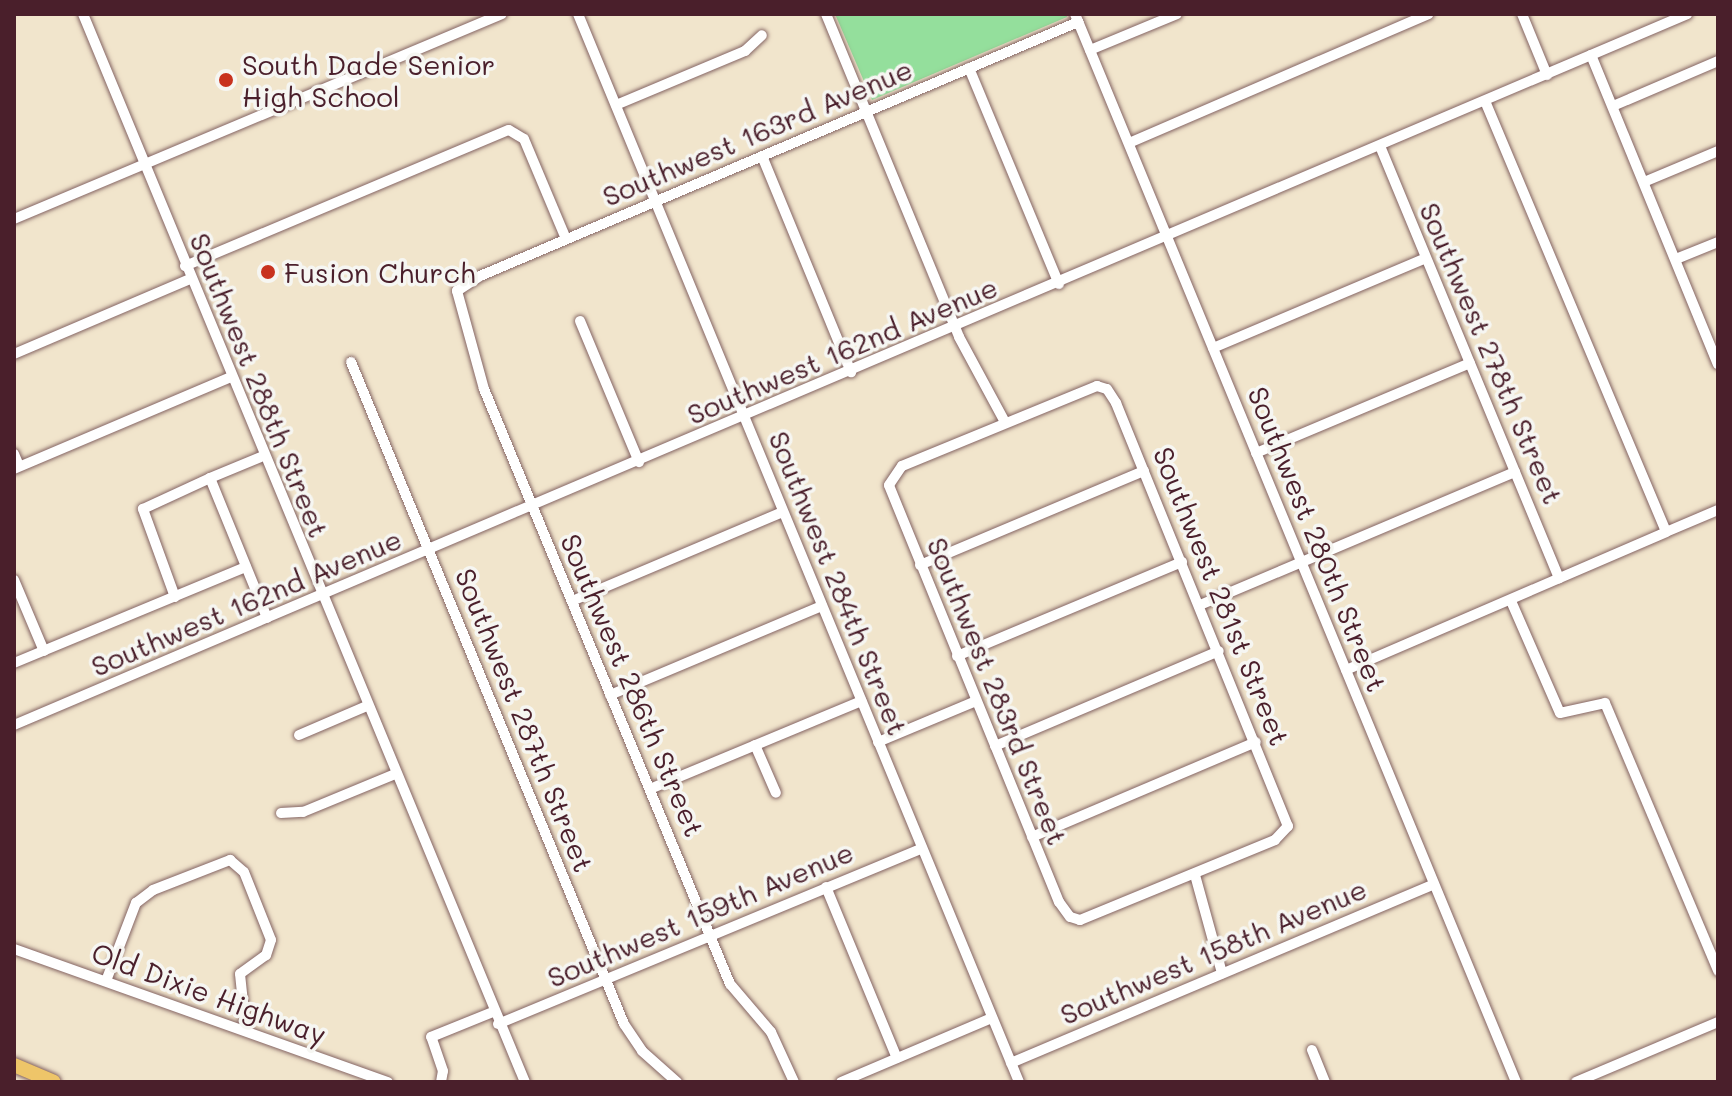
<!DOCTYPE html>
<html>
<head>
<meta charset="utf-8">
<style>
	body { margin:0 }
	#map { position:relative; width:1732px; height:1096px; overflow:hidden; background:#f1e5cc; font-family:Mali,sans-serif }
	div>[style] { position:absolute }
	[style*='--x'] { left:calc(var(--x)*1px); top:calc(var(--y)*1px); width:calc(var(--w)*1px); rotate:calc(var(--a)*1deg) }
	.green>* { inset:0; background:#94df9c }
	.roads { filter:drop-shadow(0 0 2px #846463) drop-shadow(0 0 2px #846463) }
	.minor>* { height:10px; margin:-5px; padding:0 5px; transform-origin:5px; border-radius:5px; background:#fff }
	.highway>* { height:14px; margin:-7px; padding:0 7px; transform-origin:7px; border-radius:7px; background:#eec569 }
	.dots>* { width:22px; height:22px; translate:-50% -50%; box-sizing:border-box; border:4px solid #f6f6f2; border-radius:50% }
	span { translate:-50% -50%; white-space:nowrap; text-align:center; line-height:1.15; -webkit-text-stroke:7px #f6f6f2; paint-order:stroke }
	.poi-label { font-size:28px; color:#4a1f2b }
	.left { translate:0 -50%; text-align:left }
	.street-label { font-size:28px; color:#4a1f2b }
	.frame { position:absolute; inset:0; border:16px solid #4a1f2b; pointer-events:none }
</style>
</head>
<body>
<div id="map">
	<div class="green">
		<div style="clip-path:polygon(835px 14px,1066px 14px,1067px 17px,872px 100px)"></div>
	</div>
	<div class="roads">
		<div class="minor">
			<div style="--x:83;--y:14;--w:1156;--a:67.52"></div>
			<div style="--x:578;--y:14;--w:1155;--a:67.56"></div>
			<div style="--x:826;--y:14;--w:349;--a:67.6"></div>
			<div style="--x:959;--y:337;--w:97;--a:61.6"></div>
			<div style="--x:1075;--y:14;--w:1155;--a:67.56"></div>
			<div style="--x:1522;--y:14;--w:66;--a:67.7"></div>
			<div style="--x:1090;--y:50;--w:94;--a:-22.5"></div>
			<div style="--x:1591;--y:55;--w:334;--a:67.7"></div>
			<div style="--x:969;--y:68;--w:234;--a:67.4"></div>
			<div style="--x:1485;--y:101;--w:467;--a:67.2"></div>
			<div style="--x:1666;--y:532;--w:56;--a:-22.9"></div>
			<div style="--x:616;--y:105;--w:140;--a:-22.7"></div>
			<div style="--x:745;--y:51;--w:23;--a:-43"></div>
			<div style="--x:1613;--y:106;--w:114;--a:-23.2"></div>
			<div style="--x:1129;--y:143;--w:326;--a:-23.3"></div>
			<div style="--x:1380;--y:146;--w:468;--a:67.5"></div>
			<div style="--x:762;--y:156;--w:234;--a:67.6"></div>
			<div style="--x:1644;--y:182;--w:80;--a:-22.7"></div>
			<div style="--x:14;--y:219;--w:529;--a:-22.79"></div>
			<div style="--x:1676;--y:259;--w:45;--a:-22"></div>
			<div style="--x:185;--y:266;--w:351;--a:-22.8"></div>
			<div style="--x:509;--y:130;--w:17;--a:31"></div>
			<div style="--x:524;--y:139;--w:108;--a:67.2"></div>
			<div style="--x:580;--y:321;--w:153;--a:67.3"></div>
			<div style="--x:1213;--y:348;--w:231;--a:-22.9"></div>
			<div style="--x:14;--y:354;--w:191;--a:-23.1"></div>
			<div style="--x:351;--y:362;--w:716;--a:67.59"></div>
			<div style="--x:624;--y:1024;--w:32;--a:56"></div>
			<div style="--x:642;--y:1051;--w:47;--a:41.5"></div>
			<div style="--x:1097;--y:386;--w:10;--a:17"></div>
			<div style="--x:1107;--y:389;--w:17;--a:57"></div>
			<div style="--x:1116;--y:403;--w:457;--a:67.9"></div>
			<div style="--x:1288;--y:826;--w:19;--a:133"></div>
			<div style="--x:1275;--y:840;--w:211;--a:157.7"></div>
			<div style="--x:1080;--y:920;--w:10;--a:-163"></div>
			<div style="--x:1070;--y:917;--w:19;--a:-126"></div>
			<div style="--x:1059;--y:902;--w:450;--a:-112.2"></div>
			<div style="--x:889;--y:485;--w:23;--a:-56"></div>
			<div style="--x:902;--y:466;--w:211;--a:-22.3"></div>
			<div style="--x:1256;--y:453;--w:232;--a:-22.8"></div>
			<div style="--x:14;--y:454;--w:13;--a:67"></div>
			<div style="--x:263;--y:456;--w:57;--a:157.5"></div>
			<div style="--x:210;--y:478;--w:151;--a:67.8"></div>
			<div style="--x:14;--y:469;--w:236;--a:-23"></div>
			<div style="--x:920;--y:565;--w:243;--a:-22.8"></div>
			<div style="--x:14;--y:580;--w:77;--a:67.1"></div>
			<div style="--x:175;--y:597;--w:94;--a:-110"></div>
			<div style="--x:143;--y:509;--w:74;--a:-24.8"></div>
			<div style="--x:572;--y:601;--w:229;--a:-22.9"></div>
			<div style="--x:1511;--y:601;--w:122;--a:66.4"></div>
			<div style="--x:1560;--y:713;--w:46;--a:-12.5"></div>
			<div style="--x:1605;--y:703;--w:291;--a:67.1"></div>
			<div style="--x:1200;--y:605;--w:342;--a:-22.9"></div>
			<div style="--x:957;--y:656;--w:244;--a:-22.7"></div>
			<div style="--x:14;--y:663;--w:251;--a:-22.5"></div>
			<div style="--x:1346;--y:670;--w:348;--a:-23.3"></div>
			<div style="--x:610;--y:695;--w:230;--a:-22.8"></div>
			<div style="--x:14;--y:725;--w:1818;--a:-23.02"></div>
			<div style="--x:299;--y:735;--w:74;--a:-23.1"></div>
			<div style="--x:878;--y:742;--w:106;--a:-22.7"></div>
			<div style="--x:755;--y:745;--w:52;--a:66.4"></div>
			<div style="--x:995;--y:746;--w:243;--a:-23"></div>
			<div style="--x:650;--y:789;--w:229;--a:-22.6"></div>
			<div style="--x:281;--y:813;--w:22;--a:-3"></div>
			<div style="--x:303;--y:812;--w:100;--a:-22.4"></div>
			<div style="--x:1032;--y:837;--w:243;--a:-23"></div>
			<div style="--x:1195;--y:875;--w:102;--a:74.6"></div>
			<div style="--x:826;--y:887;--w:185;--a:67.5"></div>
			<div style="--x:14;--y:949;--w:397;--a:19.6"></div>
			<div style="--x:106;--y:981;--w:84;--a:-69"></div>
			<div style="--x:136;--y:903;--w:21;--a:-37"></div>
			<div style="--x:153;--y:890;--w:83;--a:-21.3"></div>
			<div style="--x:230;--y:860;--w:18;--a:41"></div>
			<div style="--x:244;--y:872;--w:73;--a:68.3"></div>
			<div style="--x:271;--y:940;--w:16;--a:108"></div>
			<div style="--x:266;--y:955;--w:32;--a:144"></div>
			<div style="--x:240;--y:974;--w:57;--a:84"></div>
			<div style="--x:498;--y:1024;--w:459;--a:-22.5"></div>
			<div style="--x:1312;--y:1050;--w:35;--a:68"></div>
			<div style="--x:1011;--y:1063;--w:459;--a:-22.9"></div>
			<div style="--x:441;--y:1082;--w:11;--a:-80"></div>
			<div style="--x:443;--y:1071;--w:36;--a:-109"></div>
			<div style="--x:431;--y:1037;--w:67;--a:-22"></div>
			<div style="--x:794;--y:1082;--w:55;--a:-114.7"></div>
			<div style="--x:771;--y:1032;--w:63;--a:-130.5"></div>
			<div style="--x:730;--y:984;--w:644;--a:-112.46"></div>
			<div style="--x:484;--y:389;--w:102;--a:-105.4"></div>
			<div style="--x:457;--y:291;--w:27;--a:-33"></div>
			<div style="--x:480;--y:276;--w:650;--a:-23.01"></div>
			<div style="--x:841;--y:1082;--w:164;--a:-23"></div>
			<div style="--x:1576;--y:1082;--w:154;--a:-22.9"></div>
		</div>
		<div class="highway">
			<div style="--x:14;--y:1065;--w:43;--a:23"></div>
		</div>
	</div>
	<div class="dots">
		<div style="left:226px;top:80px;background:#c8321e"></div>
		<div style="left:268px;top:272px;background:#c8321e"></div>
	</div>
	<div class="poi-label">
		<span class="left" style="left:242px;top:80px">South Dade Senior<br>High School</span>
		<span class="left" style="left:284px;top:272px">Fusion Church</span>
	</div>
	<div class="street-label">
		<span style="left:757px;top:132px;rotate:-23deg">Southwest 163rd Avenue</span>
		<span style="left:842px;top:350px;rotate:-23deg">Southwest 162nd Avenue</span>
		<span style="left:1492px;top:353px;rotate:67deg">Southwest 278th Street</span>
		<span style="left:260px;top:385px;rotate:68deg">Southwest 288th Street</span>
		<span style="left:1318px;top:539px;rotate:68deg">Southwest 280th Street</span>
		<span style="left:839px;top:583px;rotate:68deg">Southwest 284th Street</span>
		<span style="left:1222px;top:596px;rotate:68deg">Southwest 281st Street</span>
		<span style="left:246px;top:602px;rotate:-23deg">Southwest 162nd Avenue</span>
		<span style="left:633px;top:685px;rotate:67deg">Southwest 286th Street</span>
		<span style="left:998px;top:691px;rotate:68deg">Southwest 283rd Street</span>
		<span style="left:525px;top:720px;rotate:68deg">Southwest 287th Street</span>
		<span style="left:700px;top:914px;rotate:-23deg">Southwest 159th Avenue</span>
		<span style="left:1213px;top:951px;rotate:-23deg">Southwest 158th Avenue</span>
		<span style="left:209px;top:993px;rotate:20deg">Old Dixie Highway</span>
	</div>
	<div class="frame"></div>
</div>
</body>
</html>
